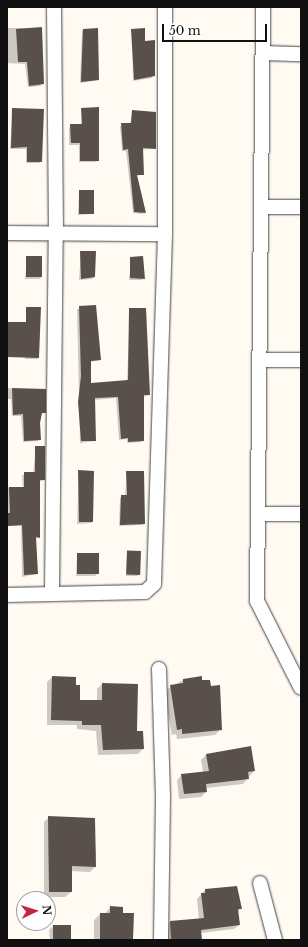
<!DOCTYPE html>
<html>
<head>
<meta charset="utf-8">
<style>
	body { margin:0 }
	#map { position:relative; width:308px; height:947px; overflow:hidden; background:#fffbf3; font-family:"Libre Baskerville",serif }
	div>[style] { position:absolute }
	[style*='--x'] { left:calc(var(--x)*1px); top:calc(var(--y)*1px); width:calc(var(--w)*1px); rotate:calc(var(--a)*1deg) }
	.shadow>* { inset:0; background:#0003 }
	.building>* { inset:0; background:#59504c; transform-origin:0 0 }
	.roads { filter:drop-shadow(0 0 1px #434343) drop-shadow(0 0 1px #434343) }
	.minor>* { height:14px; margin:-7px; padding:0 7px; transform-origin:7px; border-radius:7px; background:#fff }
	span { translate:-50% -50%; white-space:nowrap; text-align:center; line-height:1.15; -webkit-text-stroke:4px #fff; paint-order:stroke }
	.frame { position:absolute; inset:0; border:8px solid #101010; pointer-events:none }
	.north { position:absolute; left:16px; top:891px; width:40px; height:40px; box-sizing:border-box; background:#fff; border:1px solid #9f9f9f; border-radius:50%; rotate:86deg; font-size:11px; font-weight:700; line-height:16px; text-align:center; color:#101010 }
	.north::after { content:''; display:block; margin:auto; width:14px; height:18px; background:#c1273d; clip-path:polygon(50% 0,100% 100%,50% 72%,0 100%) }
	.scale { position:absolute; left:162px; top:24px; width:105px; height:18px; box-sizing:border-box; border:2px solid #101010; border-top:0; padding-left:5px; font-size:12px; line-height:14px; white-space:nowrap; color:#101010; -webkit-text-stroke:3px #fff; paint-order:stroke }
</style>
</head>
<body>
<div id="map">
	<div class="shadow">
		<div style="clip-path:polygon(7px 28px,41px 28px,41px 86px,28px 87px,25px 64px,7px 63px)"></div>
		<div style="clip-path:polygon(83px 30px,98px 80px,80px 83px,82px 31px)"></div>
		<div style="clip-path:polygon(132px 30px,144px 42px,154px 42px,155px 63px,152px 78px,133px 81px)"></div>
		<div style="clip-path:polygon(13px 109px,41px 161px,39px 163px,26px 163px,26px 149px,10px 149px)"></div>
		<div style="clip-path:polygon(82px 109px,98px 160px,96px 162px,79px 162px,79px 145px,69px 145px,69px 127px,81px 125px)"></div>
		<div style="clip-path:polygon(133px 111px,156px 148px,142px 150px,143px 174px,137px 176px,143px 214px,133px 213px,126px 151px,122px 151px,120px 126px,130px 124px)"></div>
		<div style="clip-path:polygon(79px 191px,94px 213px,92px 214px,78px 215px)"></div>
		<div style="clip-path:polygon(81px 252px,94px 277px,92px 279px,79px 280px)"></div>
		<div style="clip-path:polygon(27px 257px,41px 277px,39px 279px,25px 279px)"></div>
		<div style="clip-path:polygon(131px 258px,144px 278px,142px 280px,129px 280px)"></div>
		<div style="clip-path:polygon(95px 306px,100px 360px,90px 362px,90px 384px,127px 381px,130px 309px,149px 395px,143px 397px,141px 442px,127px 443px,127px 439px,119px 440px,116px 398px,94px 400px,95px 441px,80px 443px,77px 309px)"></div>
		<div style="clip-path:polygon(27px 308px,38px 358px,37px 359px,25px 359px)"></div>
		<div style="clip-path:polygon(7px 388px,28px 391px,44px 413px,41px 414px,38px 441px,23px 442px,21px 416px,12px 416px,11px 399px,7px 399px)"></div>
		<div style="clip-path:polygon(36px 447px,44px 480px,39px 482px,39px 537px,35px 539px,37px 574px,22px 577px,21px 526px,7px 526px,7px 488px,23px 488px,22px 475px,33px 473px)"></div>
		<div style="clip-path:polygon(79px 471px,92px 521px,91px 523px,77px 524px)"></div>
		<div style="clip-path:polygon(127px 472px,144px 524px,142px 525px,119px 526px,120px 498px,125px 496px)"></div>
		<div style="clip-path:polygon(127px 553px,139px 575px,137px 576px,126px 576px)"></div>
		<div style="clip-path:polygon(77px 554px,97px 574px,95px 576px,76px 576px)"></div>
		<div style="clip-path:polygon(52px 677px,79px 701px,97px 701px,97px 689px,102px 684px,136px 732px,143px 749px,138px 754px,98px 755px,96px 731px,77px 729px,77px 725px,47px 725px,47px 682px)"></div>
		<div style="clip-path:polygon(183px 680px,221px 729px,215px 735px,177px 739px,176px 734px,172px 735px,164px 691px)"></div>
		<div style="clip-path:polygon(206px 755px,254px 771px,243px 784px,206px 788px,206px 792px,201px 797px,179px 799px,177px 780px,182px 775px,203px 772px,201px 760px)"></div>
		<div style="clip-path:polygon(49px 817px,96px 850px,95px 867px,90px 872px,71px 871px,71px 892px,65px 897px,44px 897px,44px 822px)"></div>
		<div style="clip-path:polygon(205px 890px,241px 908px,238px 912px,239px 925px,234px 929px,201px 933px,201px 940px,167px 940px,166px 927px,170px 922px,199px 920px,197px 899px)"></div>
		<div style="clip-path:polygon(110px 907px,122px 914px,132px 940px,94px 940px,94px 920px,100px 914px,105px 914px)"></div>
		<div style="clip-path:polygon(53px 926px,70px 940px,50px 940px,49px 930px)"></div>
	</div>
	<div class="building">
		<div style="clip-path:polygon(42px 27px,44px 84px,29px 86px,27px 62px,18px 62px,16px 29px)"></div>
		<div style="clip-path:polygon(98px 28px,99px 80px,81px 82px,83px 29px)"></div>
		<div style="clip-path:polygon(145px 28px,145px 41px,155px 40px,155px 76px,134px 80px,131px 29px)"></div>
		<div style="clip-path:polygon(99px 107px,99px 161px,80px 161px,80px 143px,71px 143px,70px 124px,82px 124px,81px 108px)"></div>
		<div style="clip-path:polygon(12px 108px,44px 109px,42px 162px,27px 162px,27px 147px,11px 148px)"></div>
		<div style="clip-path:polygon(132px 110px,156px 112px,156px 149px,143px 148px,144px 175px,137px 175px,146px 213px,134px 212px,128px 149px,123px 150px,121px 123px,131px 123px)"></div>
		<div style="left:79px;top:190px;width:15px;height:24px"></div>
		<div style="clip-path:polygon(80px 251px,96px 251px,95px 277px,81px 279px)"></div>
		<div style="left:26px;top:256px;width:16px;height:21px"></div>
		<div style="clip-path:polygon(143px 256px,145px 279px,130px 278px,130px 257px)"></div>
		<div style="clip-path:polygon(96px 305px,101px 360px,91px 361px,91px 383px,128px 380px,129px 308px,146px 308px,150px 395px,144px 395px,144px 441px,128px 442px,128px 438px,121px 439px,118px 397px,95px 398px,96px 441px,81px 441px,78px 402px,81px 376px,79px 306px)"></div>
		<div style="clip-path:polygon(26px 307px,41px 307px,39px 358px,7px 357px,7px 322px,26px 322px)"></div>
		<div style="clip-path:polygon(12px 388px,46px 389px,46px 413px,42px 413px,40px 423px,41px 440px,24px 441px,23px 414px,13px 415px)"></div>
		<div style="clip-path:polygon(35px 446px,45px 446px,45px 480px,40px 480px,40px 538px,36px 537px,38px 574px,24px 575px,22px 525px,8px 526px,7px 513px,10px 513px,9px 487px,24px 487px,24px 472px,35px 472px)"></div>
		<div style="clip-path:polygon(78px 470px,94px 471px,93px 522px,79px 522px)"></div>
		<div style="clip-path:polygon(126px 471px,144px 471px,145px 524px,120px 525px,121px 495px,127px 495px)"></div>
		<div style="left:141px;top:551px;width:24px;height:14px;rotate:92deg"></div>
		<div style="left:77px;top:553px;width:22px;height:21px"></div>
		<div style="clip-path:polygon(52px 676px,76px 677px,76px 685px,80px 685px,80px 700px,102px 700px,102px 683px,138px 684px,137px 731px,143px 731px,144px 749px,103px 750px,101px 725px,82px 725px,82px 721px,51px 720px)"></div>
		<div style="clip-path:polygon(202px 676px,202px 680px,210px 680px,211px 686px,220px 685px,222px 730px,182px 734px,182px 729px,177px 730px,170px 685px,183px 683px,183px 679px)"></div>
		<div style="clip-path:polygon(251px 746px,255px 771px,248px 772px,249px 779px,206px 784px,207px 792px,184px 794px,181px 774px,209px 771px,206px 754px)"></div>
		<div style="clip-path:polygon(48px 816px,95px 818px,96px 867px,72px 866px,72px 892px,49px 892px)"></div>
		<div style="clip-path:polygon(237px 886px,242px 909px,238px 909px,240px 925px,201px 930px,202px 940px,171px 940px,170px 921px,204px 918px,201px 893px,205px 893px,205px 889px)"></div>
		<div style="clip-path:polygon(110px 906px,123px 907px,123px 913px,134px 913px,133px 940px,100px 940px,100px 913px,110px 913px)"></div>
		<div style="left:53px;top:925px;width:18px;height:15px"></div>
	</div>
	<div class="roads">
		<div class="minor">
			<div style="--x:263;--y:7;--w:594;--a:90.58"></div>
			<div style="--x:257;--y:601;--w:97;--a:63.2"></div>
			<div style="--x:263;--y:53;--w:38;--a:2"></div>
			<div style="--x:261;--y:207;--w:40;--a:0"></div>
			<div style="--x:7;--y:233;--w:158;--a:0.4"></div>
			<div style="--x:260;--y:360;--w:41;--a:0"></div>
			<div style="--x:258;--y:514;--w:43;--a:0"></div>
			<div style="--x:52;--y:592;--w:358;--a:-89.4"></div>
			<div style="--x:56;--y:234;--w:227;--a:-90.5"></div>
			<div style="--x:7;--y:595;--w:138;--a:-1.2"></div>
			<div style="--x:145;--y:592;--w:12;--a:-42"></div>
			<div style="--x:154;--y:584;--w:350;--a:-88.2"></div>
			<div style="--x:165;--y:234;--w:227;--a:-90"></div>
			<div style="--x:159;--y:669;--w:127;--a:88.2"></div>
			<div style="--x:163;--y:796;--w:144;--a:90.8"></div>
			<div style="--x:260;--y:883;--w:59;--a:75.3"></div>
		</div>
	</div>
	<div class="frame"></div>
	<div class="north">N</div>
	<div class="scale">50 m</div>
</div>
</body>
</html>
